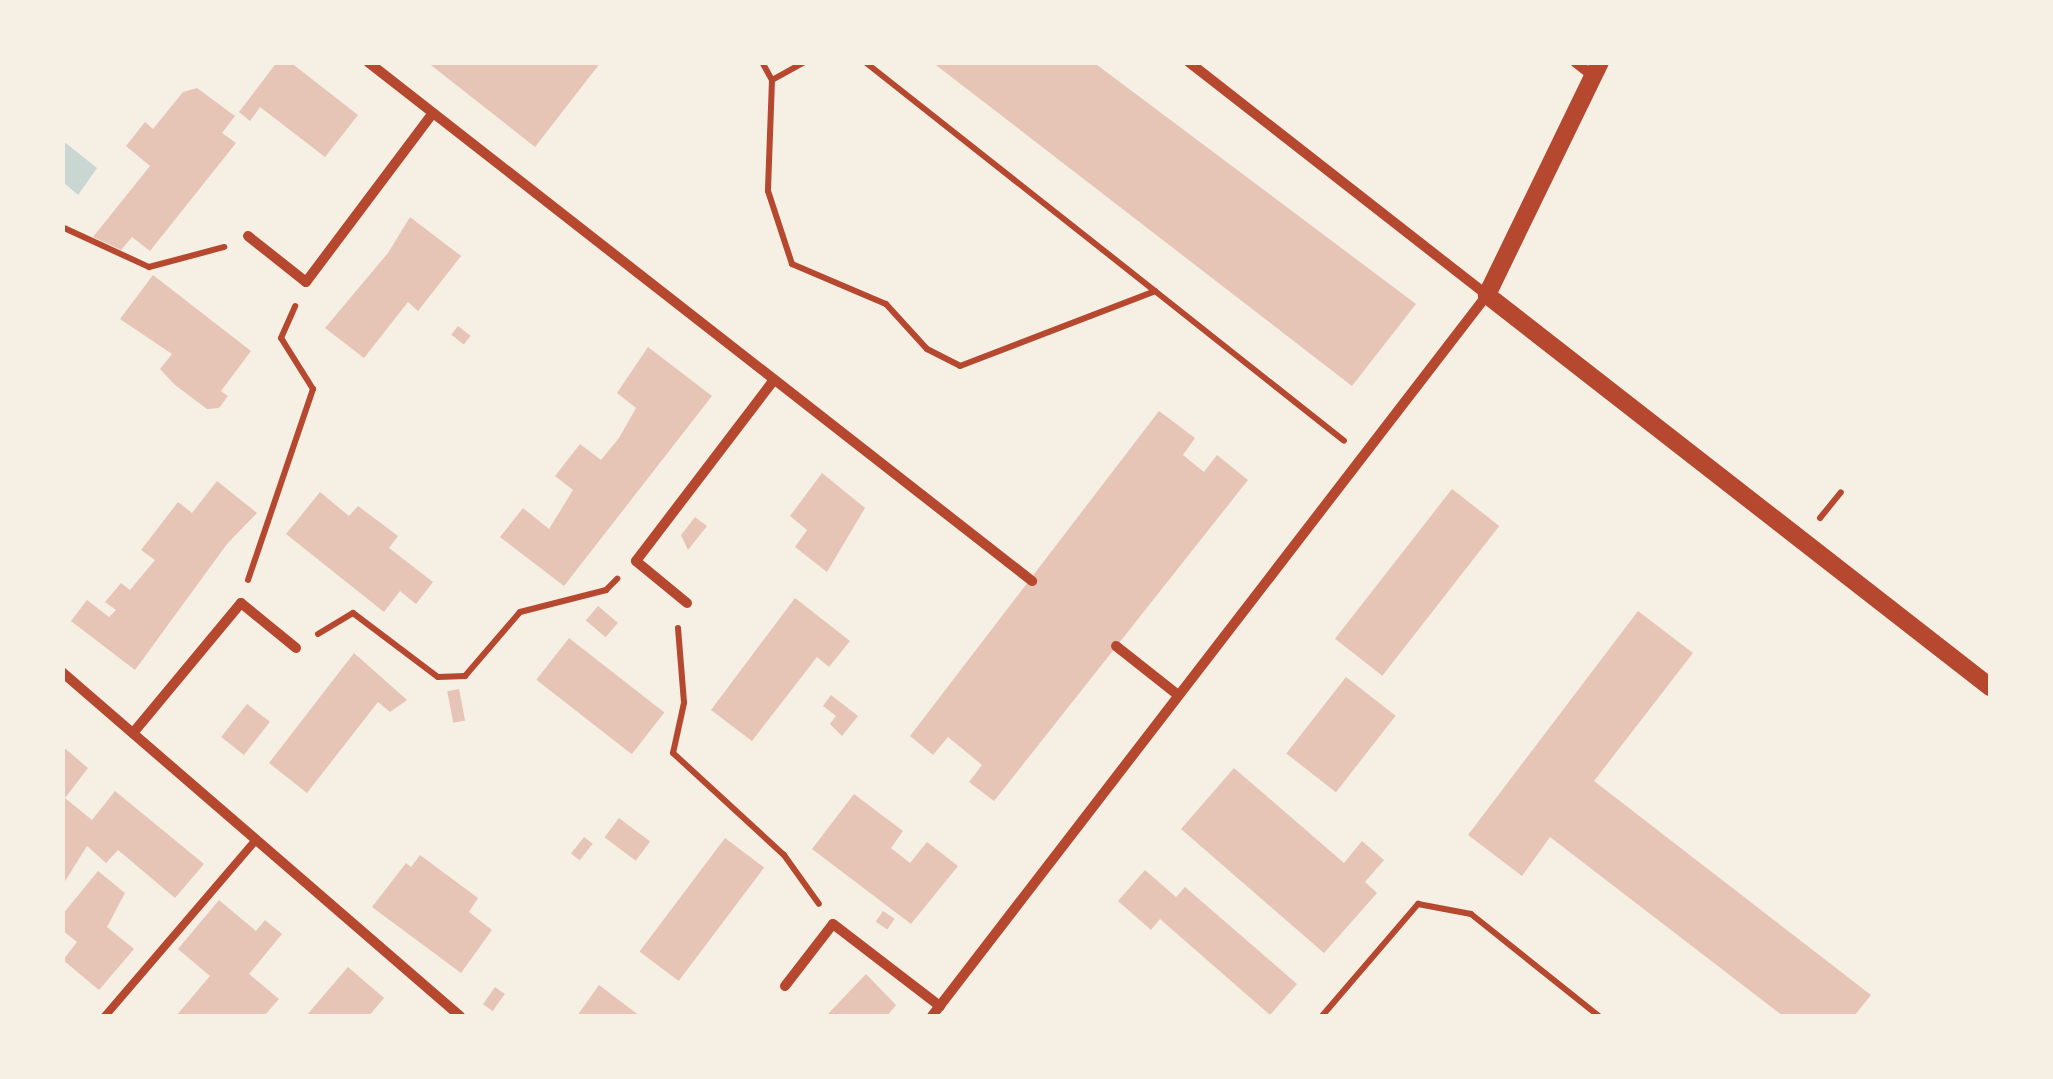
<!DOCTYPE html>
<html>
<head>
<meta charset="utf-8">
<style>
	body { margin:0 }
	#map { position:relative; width:2053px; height:1079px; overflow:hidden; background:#f6efe4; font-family:Merriweather,serif }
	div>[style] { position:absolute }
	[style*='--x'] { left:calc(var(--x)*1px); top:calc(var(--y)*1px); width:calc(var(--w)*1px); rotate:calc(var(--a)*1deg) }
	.water>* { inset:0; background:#c9d6d2 }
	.building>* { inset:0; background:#e6c5b7; transform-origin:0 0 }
	.path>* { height:6px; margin:-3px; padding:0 3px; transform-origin:3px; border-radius:3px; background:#b5482f }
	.service>* { height:8px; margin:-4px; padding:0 4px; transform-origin:4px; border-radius:4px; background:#b5482f }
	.minor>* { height:10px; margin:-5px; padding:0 5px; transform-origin:5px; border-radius:5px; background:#b5482f }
	.tertiary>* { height:18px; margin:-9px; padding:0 9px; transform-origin:9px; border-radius:9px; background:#b5482f }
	span { translate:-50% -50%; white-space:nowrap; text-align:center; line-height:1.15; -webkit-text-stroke:8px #f6efe4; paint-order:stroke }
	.frame { position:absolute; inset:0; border:65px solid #f6efe4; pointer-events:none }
</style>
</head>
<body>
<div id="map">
	<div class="water">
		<div style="clip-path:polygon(63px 141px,97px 168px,78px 195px,63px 182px)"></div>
	</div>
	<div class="building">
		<div style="clip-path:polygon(277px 62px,290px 62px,358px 115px,325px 157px,260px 107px,250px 121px,239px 112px)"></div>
		<div style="clip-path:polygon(427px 62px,601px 62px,535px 147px)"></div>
		<div style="clip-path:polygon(932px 62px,1093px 62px,1416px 304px,1352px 386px)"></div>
		<div style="clip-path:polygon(197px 88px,235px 116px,222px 133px,236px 143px,150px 251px,132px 237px,121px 250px,93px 237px,150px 166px,126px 146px,145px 122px,153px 129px,183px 92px)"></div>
		<div style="clip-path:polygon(410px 217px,461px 256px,418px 311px,408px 302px,364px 358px,325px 328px,388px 253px)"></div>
		<div style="clip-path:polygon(153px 275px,251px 351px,221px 391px,228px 396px,219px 408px,207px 409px,175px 385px,160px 369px,172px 354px,120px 319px)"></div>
		<div style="left:458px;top:326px;width:16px;height:11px;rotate:38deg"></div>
		<div style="clip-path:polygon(648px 347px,712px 396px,564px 586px,500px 537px,523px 508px,549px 529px,573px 490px,555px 476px,580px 444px,601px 460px,619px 438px,636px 408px,617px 393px)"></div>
		<div style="clip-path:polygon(1159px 411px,1195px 438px,1183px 455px,1204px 472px,1217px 455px,1248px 480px,994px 801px,969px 782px,982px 765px,948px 737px,933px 755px,910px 736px)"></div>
		<div style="clip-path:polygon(822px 473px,865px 508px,827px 572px,795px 547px,807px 530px,790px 516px)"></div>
		<div style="clip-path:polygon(217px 481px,257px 513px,227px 544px,135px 670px,71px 621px,87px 600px,109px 617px,116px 610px,105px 602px,121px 583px,130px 590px,155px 560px,141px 550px,178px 502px,192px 513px)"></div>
		<div style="left:1452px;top:489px;width:60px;height:190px;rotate:38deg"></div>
		<div style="clip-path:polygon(320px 492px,349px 516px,358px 506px,398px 536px,389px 548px,433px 582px,416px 604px,400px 591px,384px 612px,286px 534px)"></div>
		<div style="clip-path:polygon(695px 517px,707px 526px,688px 550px,681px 535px)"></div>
		<div style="clip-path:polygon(795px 598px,850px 641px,829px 667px,817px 657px,752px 741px,711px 710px)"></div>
		<div style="left:598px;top:606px;width:26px;height:19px;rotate:40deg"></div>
		<div style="clip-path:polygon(1638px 611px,1693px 653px,1594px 781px,1871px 995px,1854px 1016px,1783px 1016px,1550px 837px,1522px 876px,1468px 835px)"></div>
		<div style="left:569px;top:638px;width:121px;height:53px;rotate:38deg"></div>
		<div style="clip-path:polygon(354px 653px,407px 700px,390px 712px,378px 702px,307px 793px,269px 763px)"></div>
		<div style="left:1346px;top:677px;width:63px;height:97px;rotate:38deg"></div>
		<div style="left:459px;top:689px;width:32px;height:12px;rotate:79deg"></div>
		<div style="clip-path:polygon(831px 695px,858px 716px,842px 736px,830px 724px,836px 716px,823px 706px)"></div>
		<div style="left:247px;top:704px;width:29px;height:42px;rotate:38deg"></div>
		<div style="clip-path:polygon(62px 746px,88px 768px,65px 798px,92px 820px,115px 791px,204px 864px,175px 898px,118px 850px,106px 863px,87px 846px,62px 886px)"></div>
		<div style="clip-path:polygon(1234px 768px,1344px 863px,1362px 841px,1384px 860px,1365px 882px,1377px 893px,1324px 953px,1181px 829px)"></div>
		<div style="clip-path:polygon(854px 794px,903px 831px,891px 848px,910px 863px,927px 842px,958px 866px,911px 924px,812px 849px)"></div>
		<div style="left:619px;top:818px;width:39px;height:24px;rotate:37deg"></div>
		<div style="left:584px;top:837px;width:11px;height:21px;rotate:38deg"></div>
		<div style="left:725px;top:838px;width:49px;height:142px;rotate:37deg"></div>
		<div style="clip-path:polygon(420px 855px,478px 898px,469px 912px,492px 930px,461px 973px,372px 907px,406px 863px,411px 867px)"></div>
		<div style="clip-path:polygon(1145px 870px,1176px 897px,1185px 887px,1297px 984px,1270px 1015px,1160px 919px,1151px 930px,1118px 901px)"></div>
		<div style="clip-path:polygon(98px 871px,125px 893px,107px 927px,134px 949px,99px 990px,63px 960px,77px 942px,62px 930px,62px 915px)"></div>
		<div style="clip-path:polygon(219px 900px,256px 931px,265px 920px,282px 934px,249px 974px,279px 999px,264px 1016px,176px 1016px,210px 976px,178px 949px)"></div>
		<div style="left:883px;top:911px;width:14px;height:13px;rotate:34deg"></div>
		<div style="clip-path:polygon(348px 967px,384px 998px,369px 1016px,306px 1016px)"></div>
		<div style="clip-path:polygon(866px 974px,896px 1005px,887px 1016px,826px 1016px)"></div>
		<div style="clip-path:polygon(599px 985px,640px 1016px,577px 1016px)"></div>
		<div style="left:495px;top:987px;width:12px;height:21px;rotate:35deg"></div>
	</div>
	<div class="path">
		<div style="--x:762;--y:62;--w:21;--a:61"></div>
		<div style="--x:772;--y:80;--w:111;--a:92.1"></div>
		<div style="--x:768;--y:191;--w:77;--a:71.8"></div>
		<div style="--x:792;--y:264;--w:102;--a:23.1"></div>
		<div style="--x:886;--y:304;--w:61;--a:47.7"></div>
		<div style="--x:927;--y:349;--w:37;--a:27"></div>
		<div style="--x:960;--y:366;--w:209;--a:-21"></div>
		<div style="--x:1155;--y:291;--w:241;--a:38.4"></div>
		<div style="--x:865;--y:62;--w:370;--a:38.3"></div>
		<div style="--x:772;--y:80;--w:38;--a:-29"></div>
		<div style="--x:62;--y:227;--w:96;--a:24.7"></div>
		<div style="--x:149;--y:267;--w:78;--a:-14.9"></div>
		<div style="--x:1820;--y:518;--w:33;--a:-51"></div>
		<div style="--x:248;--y:580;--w:202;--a:-71.2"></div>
		<div style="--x:313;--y:389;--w:60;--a:-122.1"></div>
		<div style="--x:281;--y:338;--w:35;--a:-66"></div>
		<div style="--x:678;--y:628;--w:75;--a:85.4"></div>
		<div style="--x:684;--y:703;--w:51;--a:102.4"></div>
		<div style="--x:673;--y:753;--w:151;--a:42.6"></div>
		<div style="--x:784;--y:855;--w:60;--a:54.5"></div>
		<div style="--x:318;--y:634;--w:41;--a:-31"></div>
		<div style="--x:353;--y:613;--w:106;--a:37"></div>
		<div style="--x:438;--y:677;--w:27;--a:-2"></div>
		<div style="--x:465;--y:676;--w:84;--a:-49.3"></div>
		<div style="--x:520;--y:612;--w:89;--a:-14.3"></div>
		<div style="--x:606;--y:590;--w:16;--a:-45"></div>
		<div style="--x:1322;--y:1016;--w:148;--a:-49.4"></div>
		<div style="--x:1418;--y:904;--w:54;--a:10.7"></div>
		<div style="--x:1471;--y:914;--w:164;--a:38.6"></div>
	</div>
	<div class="service">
		<div style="--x:105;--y:1016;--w:232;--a:-49.4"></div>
	</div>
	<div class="minor">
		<div style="--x:368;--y:62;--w:843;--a:38.01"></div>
		<div style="--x:1575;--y:62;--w:24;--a:38"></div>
		<div style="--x:248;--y:236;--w:74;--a:38.4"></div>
		<div style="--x:306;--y:282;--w:211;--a:-53.1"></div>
		<div style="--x:687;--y:603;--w:66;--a:-140.5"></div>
		<div style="--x:636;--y:561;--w:228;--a:-52.7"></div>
		<div style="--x:1116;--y:646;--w:79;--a:38.3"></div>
		<div style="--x:62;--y:672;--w:526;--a:40.84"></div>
		<div style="--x:133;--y:733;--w:169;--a:-50.3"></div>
		<div style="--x:241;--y:603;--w:71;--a:39.3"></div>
		<div style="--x:785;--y:986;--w:78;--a:-52.3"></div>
		<div style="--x:833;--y:924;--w:135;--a:37.5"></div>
		<div style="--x:932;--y:1016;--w:910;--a:-52.41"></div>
		<div style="--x:1487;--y:295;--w:378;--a:-142"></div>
	</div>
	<div class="tertiary">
		<div style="--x:1600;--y:62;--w:259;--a:115.9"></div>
		<div style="--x:1487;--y:295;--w:638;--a:37.93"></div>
	</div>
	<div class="frame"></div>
</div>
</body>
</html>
